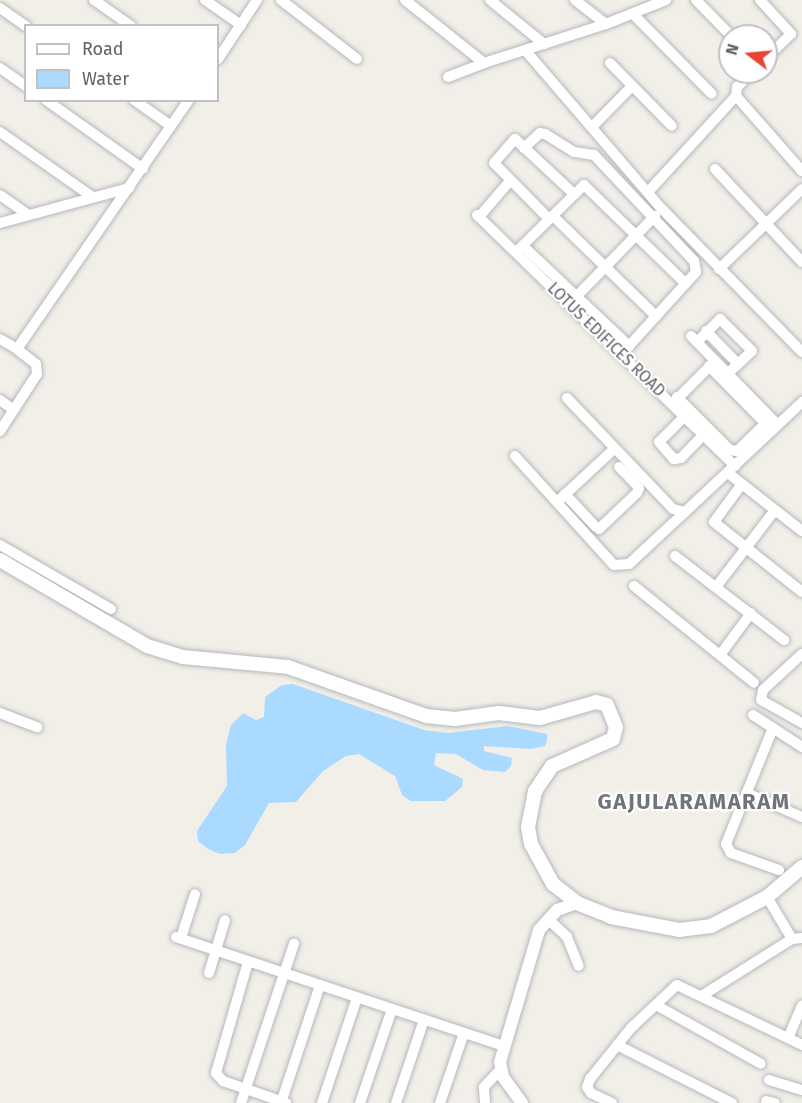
<!DOCTYPE html>
<html>
<head>
<meta charset="utf-8">
<style>
	body { margin:0 }
	#map { position:relative; width:802px; height:1103px; overflow:hidden; background:#f1efe8; font-family:"Fira Sans",sans-serif }
	div>[style] { position:absolute }
	[style*='--x'] { left:calc(var(--x)*1px); top:calc(var(--y)*1px); width:calc(var(--w)*1px); rotate:calc(var(--a)*1deg) }
	.water>* { inset:0; background:#aadaff }
	.roads { filter:drop-shadow(0 0 2px #b5b8bc) drop-shadow(0 0 2px #b5b8bc) }
	.minor>* { height:10px; margin:-5px; padding:0 5px; transform-origin:5px; border-radius:5px; background:#fff }
	.tertiary>* { height:12px; margin:-6px; padding:0 6px; transform-origin:6px; border-radius:6px; background:#fff }
	.secondary>* { height:14px; margin:-7px; padding:0 7px; transform-origin:7px; border-radius:7px; background:#fff }
	span { translate:-50% -50%; white-space:nowrap; text-align:center; line-height:1.15; -webkit-text-stroke:4.5px #fff; paint-order:stroke }
	.street-label { font-size:16px; color:#5f6368 }
	.district-label { font-size:22px; color:#70757a; font-weight:700; letter-spacing:1.5px }
	.legend { position:absolute; left:24px; top:24px; width:195px; height:78px; box-sizing:border-box; background:#fff; border:2px solid #bfc1c3; margin:0; padding:8px 10px; list-style:none; font-size:18px; color:#5f6368 }
	.legend li { display:flex; align-items:center; gap:12px; height:30px }
	.legend b { width:30px; border:2px solid #bfc1c3 }
	.north { position:absolute; left:718px; top:24px; width:60px; height:60px; box-sizing:border-box; background:#fff; border:2px solid #bfc1c3; border-radius:50%; rotate:286deg; font-size:16px; font-weight:700; line-height:24px; text-align:center; color:#5f6368 }
	.north::after { content:''; display:block; margin:auto; width:21px; height:27px; background:#ea4335; clip-path:polygon(50% 0,100% 100%,50% 72%,0 100%) }
</style>
</head>
<body>
<div id="map">
	<div class="water">
		<div style="clip-path:polygon(293px 684px,424px 730px,448px 733px,508px 726px,547px 734px,547px 741px,545px 746px,531px 749px,484px 746px,484px 751px,512px 758px,511px 766px,505px 772px,483px 770px,456px 754px,436px 753px,434px 765px,463px 779px,462px 787px,445px 801px,411px 801px,402px 795px,395px 776px,359px 754px,346px 756px,323px 771px,296px 802px,269px 803px,245px 845px,235px 853px,220px 854px,208px 849px,198px 841px,197px 831px,227px 786px,226px 745px,231px 725px,243px 713px,256px 720px,264px 717px,265px 697px,282px 685px)"></div>
	</div>
	<div class="roads">
		<div class="minor">
			<div style="--x:94;--y:0;--w:45;--a:35.1"></div>
			<div style="--x:205;--y:0;--w:44;--a:34.8"></div>
			<div style="--x:281;--y:0;--w:96;--a:37.8"></div>
			<div style="--x:405;--y:0;--w:101;--a:38.6"></div>
			<div style="--x:484;--y:63;--w:128;--a:-17.7"></div>
			<div style="--x:606;--y:24;--w:65;--a:-21.8"></div>
			<div style="--x:490;--y:0;--w:70;--a:39.2"></div>
			<div style="--x:575;--y:0;--w:39;--a:38"></div>
			<div style="--x:696;--y:0;--w:50;--a:45.8"></div>
			<div style="--x:760;--y:0;--w:46;--a:47.6"></div>
			<div style="--x:791;--y:34;--w:35;--a:136"></div>
			<div style="--x:0;--y:8;--w:32;--a:35"></div>
			<div style="--x:633;--y:14;--w:112;--a:45.4"></div>
			<div style="--x:525;--y:50;--w:210;--a:49.3"></div>
			<div style="--x:662;--y:209;--w:200;--a:45.6"></div>
			<div style="--x:218;--y:59;--w:71;--a:-56.5"></div>
			<div style="--x:610;--y:63;--w:88;--a:45.5"></div>
			<div style="--x:0;--y:68;--w:32;--a:35"></div>
			<div style="--x:752;--y:72;--w:21;--a:135"></div>
			<div style="--x:737;--y:87;--w:9;--a:96"></div>
			<div style="--x:736;--y:96;--w:100;--a:48.7"></div>
			<div style="--x:448;--y:77;--w:39;--a:-21"></div>
			<div style="--x:46;--y:100;--w:119;--a:35.4"></div>
			<div style="--x:134;--y:100;--w:45;--a:35.1"></div>
			<div style="--x:592;--y:127;--w:56;--a:-45.7"></div>
			<div style="--x:0;--y:132;--w:111;--a:35.1"></div>
			<div style="--x:715;--y:169;--w:127;--a:46.9"></div>
			<div style="--x:648;--y:192;--w:130;--a:-47.5"></div>
			<div style="--x:0;--y:195;--w:35;--a:35"></div>
			<div style="--x:477;--y:215;--w:360;--a:44.2"></div>
			<div style="--x:553;--y:216;--w:144;--a:44.2"></div>
			<div style="--x:479;--y:217;--w:48;--a:-49.3"></div>
			<div style="--x:549;--y:219;--w:78;--a:-134.5"></div>
			<div style="--x:494;--y:163;--w:32;--a:-49"></div>
			<div style="--x:515;--y:139;--w:81;--a:43"></div>
			<div style="--x:0;--y:223;--w:134;--a:-15.2"></div>
			<div style="--x:523;--y:246;--w:146;--a:43.3"></div>
			<div style="--x:629;--y:346;--w:100;--a:-47.8"></div>
			<div style="--x:696;--y:272;--w:11;--a:-100"></div>
			<div style="--x:694;--y:261;--w:146;--a:-133.3"></div>
			<div style="--x:594;--y:155;--w:20;--a:-171"></div>
			<div style="--x:574;--y:152;--w:34;--a:-148"></div>
			<div style="--x:545;--y:134;--w:5;--a:-169"></div>
			<div style="--x:540;--y:133;--w:22;--a:137"></div>
			<div style="--x:518;--y:250;--w:93;--a:-44.6"></div>
			<div style="--x:584;--y:185;--w:141;--a:44.1"></div>
			<div style="--x:719;--y:269;--w:115;--a:-43.9"></div>
			<div style="--x:572;--y:301;--w:119;--a:-45.7"></div>
			<div style="--x:706;--y:331;--w:46;--a:45.9"></div>
			<div style="--x:691;--y:336;--w:124;--a:45.7"></div>
			<div style="--x:0;--y:339;--w:20;--a:30"></div>
			<div style="--x:697;--y:342;--w:33;--a:-45"></div>
			<div style="--x:720;--y:319;--w:45;--a:45"></div>
			<div style="--x:752;--y:351;--w:33;--a:137"></div>
			<div style="--x:709;--y:366;--w:87;--a:45.5"></div>
			<div style="--x:677;--y:397;--w:75;--a:45"></div>
			<div style="--x:730;--y:450;--w:7;--a:8"></div>
			<div style="--x:737;--y:451;--w:40;--a:-44"></div>
			<div style="--x:567;--y:398;--w:153;--a:46.3"></div>
			<div style="--x:673;--y:509;--w:12;--a:14"></div>
			<div style="--x:685;--y:512;--w:161;--a:-43.2"></div>
			<div style="--x:0;--y:400;--w:17;--a:36"></div>
			<div style="--x:673;--y:403;--w:57;--a:-45"></div>
			<div style="--x:684;--y:417;--w:35;--a:135"></div>
			<div style="--x:659;--y:442;--w:23;--a:49"></div>
			<div style="--x:674;--y:459;--w:7;--a:-8"></div>
			<div style="--x:681;--y:458;--w:32;--a:-46"></div>
			<div style="--x:0;--y:431;--w:68;--a:-57"></div>
			<div style="--x:37;--y:374;--w:10;--a:-96"></div>
			<div style="--x:36;--y:364;--w:24;--a:-142"></div>
			<div style="--x:17;--y:349;--w:303;--a:-55.4"></div>
			<div style="--x:515;--y:456;--w:147;--a:47.8"></div>
			<div style="--x:614;--y:565;--w:15;--a:-4"></div>
			<div style="--x:629;--y:564;--w:76;--a:-42.9"></div>
			<div style="--x:619;--y:467;--w:16;--a:45"></div>
			<div style="--x:728;--y:473;--w:94;--a:38.1"></div>
			<div style="--x:742;--y:484;--w:47;--a:126.4"></div>
			<div style="--x:714;--y:522;--w:112;--a:38.5"></div>
			<div style="--x:565;--y:494;--w:45;--a:46.8"></div>
			<div style="--x:557;--y:502;--w:78;--a:-42.9"></div>
			<div style="--x:599;--y:529;--w:52;--a:-43.5"></div>
			<div style="--x:637;--y:493;--w:5;--a:-68"></div>
			<div style="--x:639;--y:488;--w:13;--a:-132"></div>
			<div style="--x:630;--y:478;--w:9;--a:-41"></div>
			<div style="--x:0;--y:545;--w:128;--a:30"></div>
			<div style="--x:675;--y:556;--w:138;--a:37.6"></div>
			<div style="--x:634;--y:586;--w:154;--a:38.9"></div>
			<div style="--x:716;--y:587;--w:97;--a:-52.5"></div>
			<div style="--x:802;--y:654;--w:53;--a:137.3"></div>
			<div style="--x:763;--y:690;--w:10;--a:101"></div>
			<div style="--x:761;--y:700;--w:47;--a:29.3"></div>
			<div style="--x:720;--y:655;--w:52;--a:-53.6"></div>
			<div style="--x:0;--y:713;--w:40;--a:21"></div>
			<div style="--x:753;--y:715;--w:59;--a:33.1"></div>
			<div style="--x:773;--y:728;--w:125;--a:112.1"></div>
			<div style="--x:726;--y:844;--w:10;--a:61"></div>
			<div style="--x:731;--y:853;--w:51;--a:19.5"></div>
			<div style="--x:747;--y:793;--w:60;--a:23.6"></div>
			<div style="--x:767;--y:897;--w:49;--a:59.2"></div>
			<div style="--x:548;--y:919;--w:26;--a:43"></div>
			<div style="--x:567;--y:937;--w:31;--a:68"></div>
			<div style="--x:176;--y:937;--w:346;--a:18.4"></div>
			<div style="--x:181;--y:938;--w:46;--a:-72.3"></div>
			<div style="--x:248;--y:962;--w:116;--a:106.1"></div>
			<div style="--x:216;--y:1073;--w:11;--a:49"></div>
			<div style="--x:223;--y:1081;--w:67;--a:19.2"></div>
			<div style="--x:209;--y:973;--w:55;--a:-73.2"></div>
			<div style="--x:703;--y:995;--w:105;--a:-32.2"></div>
			<div style="--x:792;--y:939;--w:10;--a:-6"></div>
			<div style="--x:656;--y:1005;--w:120;--a:29.3"></div>
			<div style="--x:789;--y:1036;--w:33;--a:-67"></div>
			<div style="--x:617;--y:1045;--w:129;--a:26.8"></div>
			<div style="--x:769;--y:1080;--w:34;--a:17"></div>
			<div style="--x:766;--y:1101;--w:9;--a:13"></div>
			<div style="--x:241;--y:1103;--w:168;--a:-71.6"></div>
			<div style="--x:281;--y:1103;--w:124;--a:-71.7"></div>
			<div style="--x:322;--y:1103;--w:111;--a:-71.6"></div>
			<div style="--x:360;--y:1103;--w:99;--a:-71.2"></div>
			<div style="--x:396;--y:1103;--w:88;--a:-71.4"></div>
			<div style="--x:440;--y:1103;--w:74;--a:-71.1"></div>
			<div style="--x:485;--y:1103;--w:16;--a:-94"></div>
			<div style="--x:484;--y:1087;--w:23;--a:-47"></div>
			<div style="--x:612;--y:1103;--w:23;--a:-155"></div>
			<div style="--x:591;--y:1093;--w:7;--a:-124"></div>
			<div style="--x:587;--y:1087;--w:9;--a:-69"></div>
			<div style="--x:590;--y:1079;--w:65;--a:-51.2"></div>
			<div style="--x:631;--y:1028;--w:63;--a:-43.1"></div>
			<div style="--x:677;--y:985;--w:139;--a:25.6"></div>
		</div>
		<div class="tertiary">
			<div style="--x:522;--y:1103;--w:32;--a:-126"></div>
			<div style="--x:503;--y:1077;--w:15;--a:-101"></div>
			<div style="--x:500;--y:1062;--w:138;--a:-73.5"></div>
			<div style="--x:539;--y:930;--w:27;--a:-48"></div>
			<div style="--x:557;--y:910;--w:21;--a:-19"></div>
		</div>
		<div class="secondary">
			<div style="--x:0;--y:560;--w:170;--a:30.3"></div>
			<div style="--x:147;--y:646;--w:38;--a:17"></div>
			<div style="--x:183;--y:657;--w:105;--a:5.4"></div>
			<div style="--x:288;--y:667;--w:146;--a:19.5"></div>
			<div style="--x:426;--y:716;--w:29;--a:6"></div>
			<div style="--x:455;--y:719;--w:44;--a:-7.8"></div>
			<div style="--x:499;--y:713;--w:41;--a:7"></div>
			<div style="--x:540;--y:718;--w:58;--a:-15.9"></div>
			<div style="--x:596;--y:702;--w:11;--a:15"></div>
			<div style="--x:607;--y:705;--w:24;--a:68"></div>
			<div style="--x:616;--y:727;--w:12;--a:104"></div>
			<div style="--x:613;--y:739;--w:67;--a:156.1"></div>
			<div style="--x:552;--y:766;--w:30;--a:124"></div>
			<div style="--x:535;--y:791;--w:37;--a:101"></div>
			<div style="--x:528;--y:827;--w:17;--a:80"></div>
			<div style="--x:531;--y:844;--w:46;--a:61.2"></div>
			<div style="--x:553;--y:884;--w:31;--a:38"></div>
			<div style="--x:577;--y:903;--w:37;--a:22"></div>
			<div style="--x:611;--y:917;--w:69;--a:10.8"></div>
			<div style="--x:679;--y:930;--w:32;--a:-7"></div>
			<div style="--x:711;--y:926;--w:63;--a:-27.4"></div>
			<div style="--x:767;--y:897;--w:46;--a:-40.6"></div>
		</div>
	</div>
	<div class="street-label">
		<span style="left:606px;top:340px;rotate:44deg">LOTUS EDIFICES ROAD</span>
	</div>
	<div class="district-label">
		<span style="left:694px;top:802px">GAJULARAMARAM</span>
	</div>
	<ul class="legend">
	<li><b style="height:8px;background:#fff"></b>Road</li>
	<li><b style="height:16px;background:#aadaff"></b>Water</li>
	</ul>
	<div class="north">N</div>
</div>
</body>
</html>
